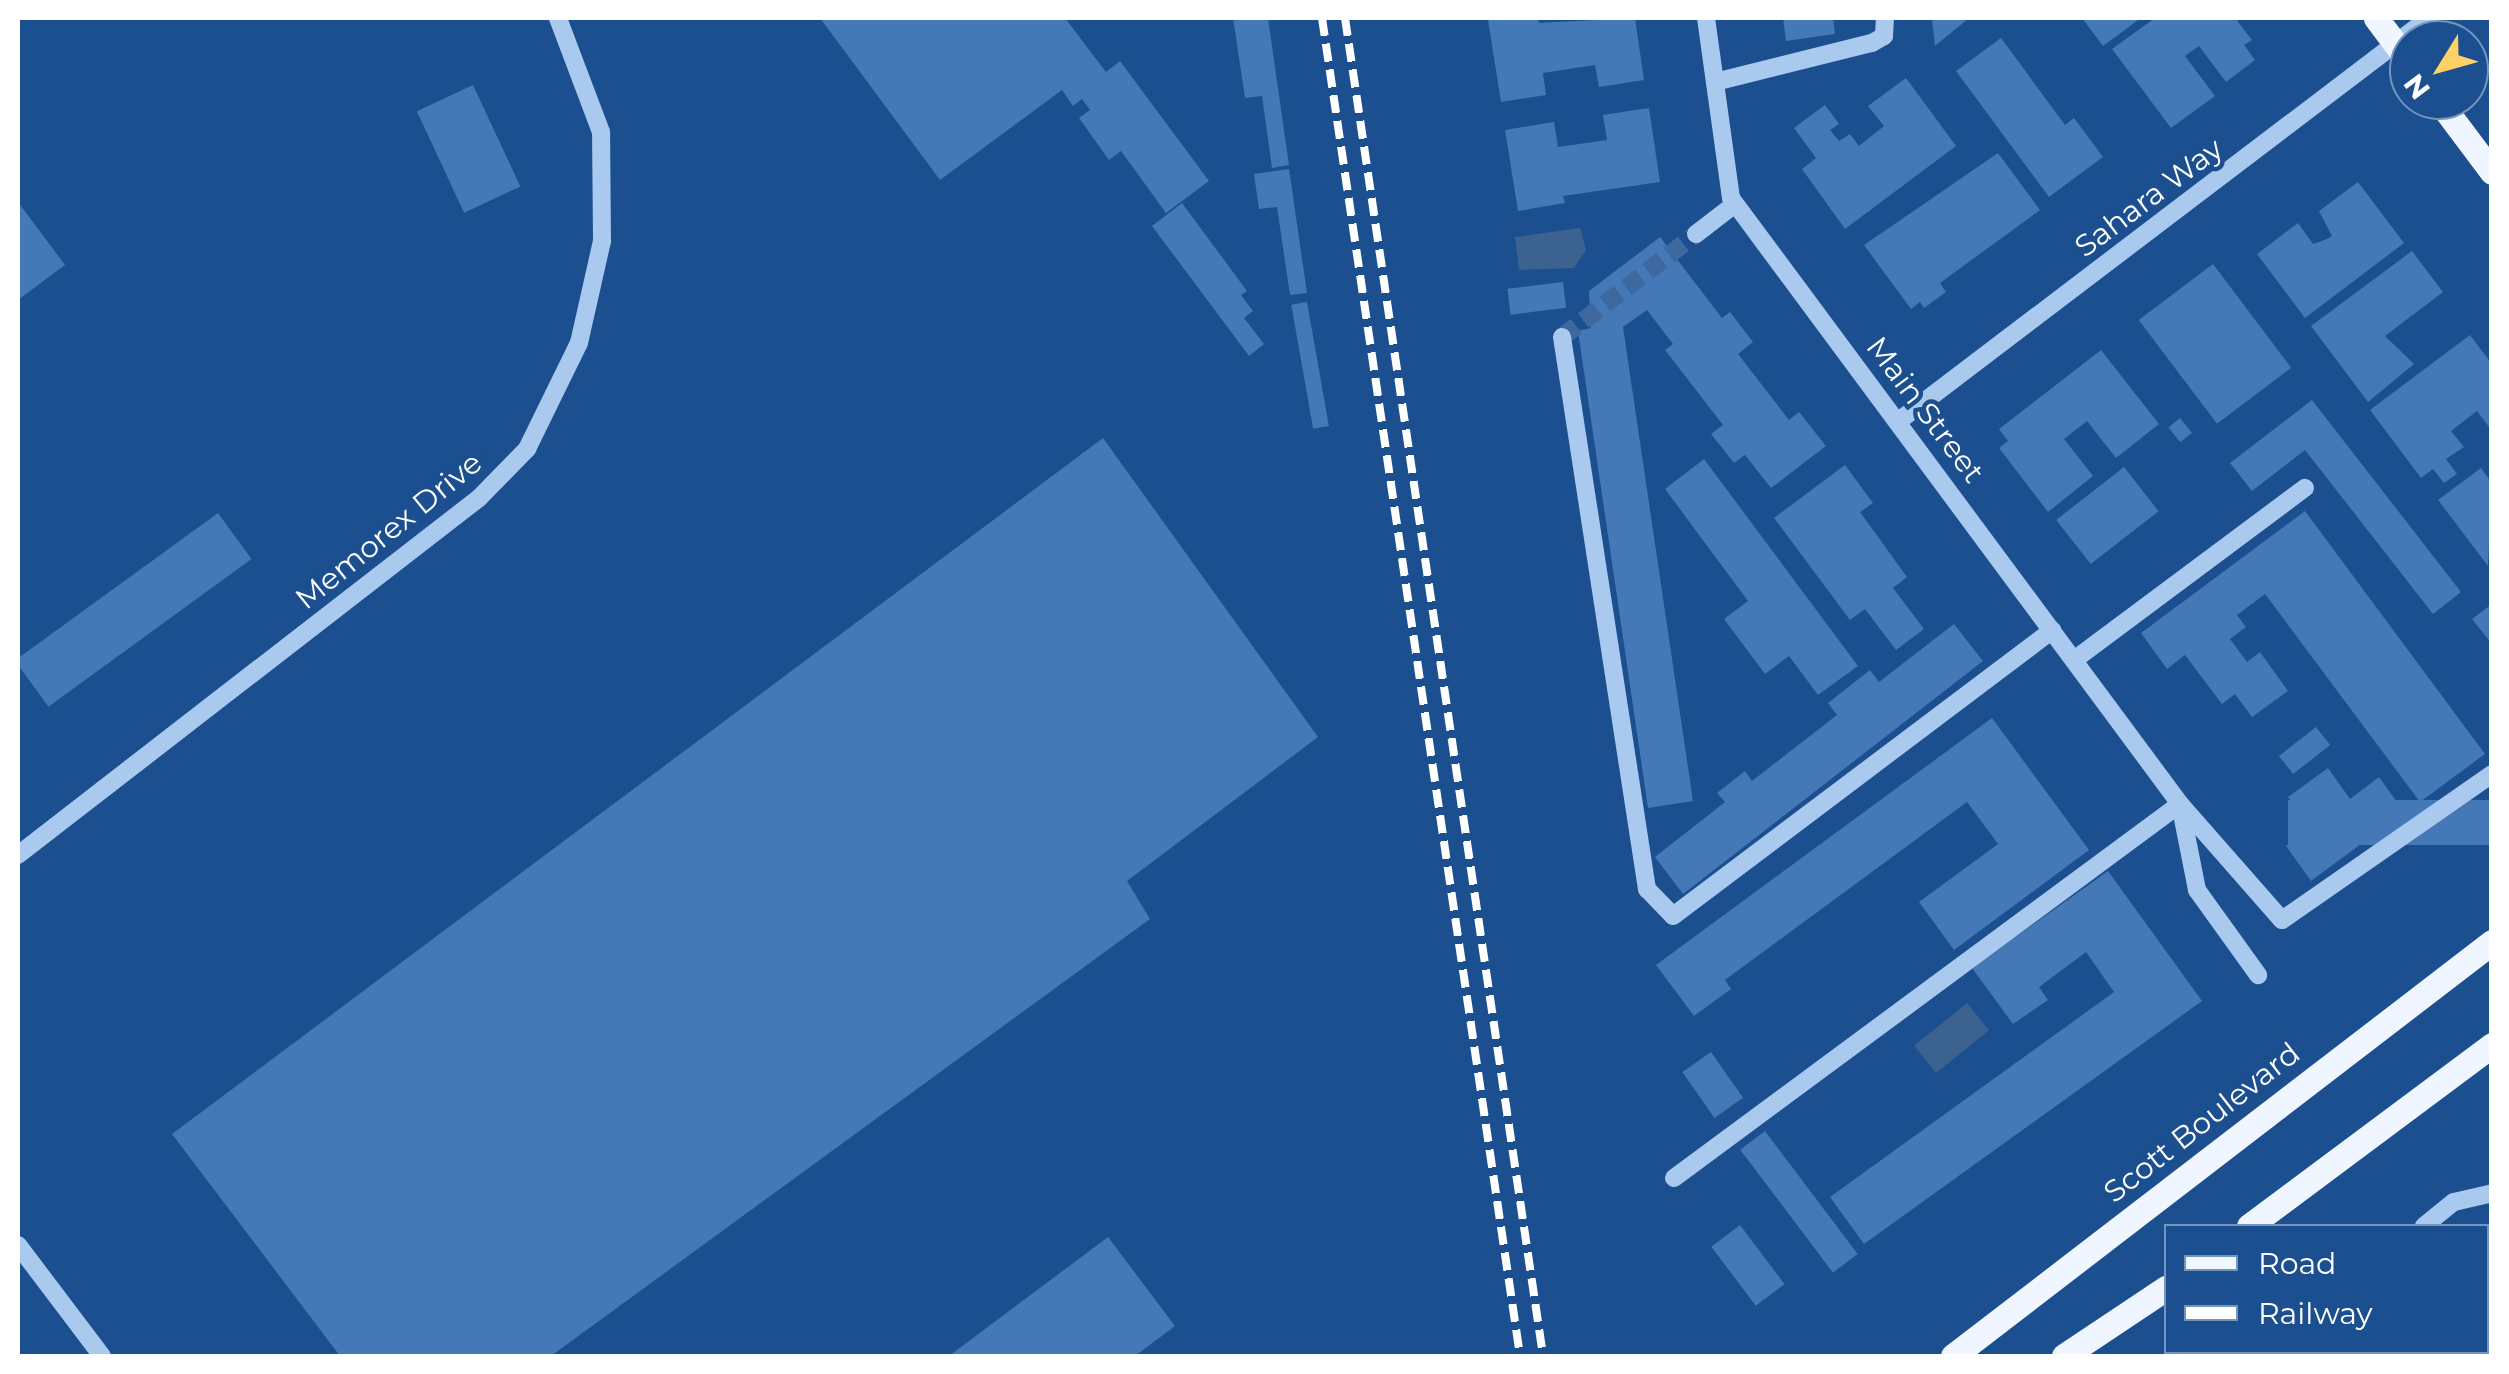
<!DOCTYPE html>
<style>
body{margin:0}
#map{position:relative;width:2509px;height:1374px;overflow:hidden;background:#1b4f8f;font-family:Montserrat,sans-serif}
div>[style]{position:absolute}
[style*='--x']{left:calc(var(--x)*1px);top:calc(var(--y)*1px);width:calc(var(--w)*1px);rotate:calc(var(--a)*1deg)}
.water>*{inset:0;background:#3c6290;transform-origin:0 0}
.building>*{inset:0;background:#4478b7;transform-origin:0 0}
.minor-tunnel>*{height:18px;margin-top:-9px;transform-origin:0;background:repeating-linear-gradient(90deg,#3d69a0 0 18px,transparent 0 27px)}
.minor>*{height:18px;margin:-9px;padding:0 9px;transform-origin:9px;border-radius:9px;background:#a9c9ee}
.major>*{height:25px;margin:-12.5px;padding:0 12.5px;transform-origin:12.5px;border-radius:12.5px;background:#f0f6ff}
.rail>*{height:8px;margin-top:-4px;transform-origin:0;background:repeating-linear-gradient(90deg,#fff 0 18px,transparent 0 26px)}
span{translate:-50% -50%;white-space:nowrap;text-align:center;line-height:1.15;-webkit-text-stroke:9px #1b4f8f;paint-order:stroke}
.street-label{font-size:30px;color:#fff}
.frame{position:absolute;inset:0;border:20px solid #fff;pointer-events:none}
.legend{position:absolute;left:2164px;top:1224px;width:325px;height:130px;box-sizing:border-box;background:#1b4f8f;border:2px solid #7695bc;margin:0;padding:12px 18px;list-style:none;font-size:30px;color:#fff}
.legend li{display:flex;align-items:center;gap:20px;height:50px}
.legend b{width:50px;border:2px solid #7695bc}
.north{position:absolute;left:2389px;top:20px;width:100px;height:100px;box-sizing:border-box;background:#1b4f8f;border:2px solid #7695bc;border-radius:50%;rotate:233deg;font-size:28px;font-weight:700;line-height:40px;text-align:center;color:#fff}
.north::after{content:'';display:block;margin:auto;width:35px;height:45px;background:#ffd166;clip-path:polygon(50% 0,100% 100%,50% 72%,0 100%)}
</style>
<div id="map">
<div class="water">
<i style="clip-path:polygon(1580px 228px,1586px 250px,1574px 268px,1519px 270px,1515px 237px)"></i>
<i style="left:1967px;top:1003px;width:35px;height:68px;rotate:51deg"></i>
</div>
<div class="building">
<i style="clip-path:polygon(820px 18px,1065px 18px,1106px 72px,1120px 61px,1209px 181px,1166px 213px,1121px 151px,1109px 160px,1079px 118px,1090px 110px,1082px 99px,1073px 106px,1062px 90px,940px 180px)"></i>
<i style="clip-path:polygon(1233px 18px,1268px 18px,1289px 165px,1272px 168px,1262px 96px,1245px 98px)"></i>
<i style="clip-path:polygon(1505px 18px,1538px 18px,1539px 23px,1635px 18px,1644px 80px,1599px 87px,1595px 65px,1543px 73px,1546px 95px,1501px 102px,1488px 20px)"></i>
<i style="clip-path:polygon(1783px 18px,1833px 18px,1835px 34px,1786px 41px)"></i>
<i style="clip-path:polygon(1932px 18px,1969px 18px,1935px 46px)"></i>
<i style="clip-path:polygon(2082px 18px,2141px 18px,2103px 46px)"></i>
<i style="clip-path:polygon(2155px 18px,2235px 18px,2252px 40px,2244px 45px,2255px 60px,2226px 82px,2199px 46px,2185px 56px,2215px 96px,2171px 128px,2112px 49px)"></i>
<i style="clip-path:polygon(2001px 38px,2065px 125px,2074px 118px,2103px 157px,2049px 197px,1956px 71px)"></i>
<i style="clip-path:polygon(1906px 78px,1956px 146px,1845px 229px,1802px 169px,1816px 158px,1794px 128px,1825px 105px,1839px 124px,1830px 130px,1839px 141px,1850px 134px,1859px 146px,1884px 126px,1868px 106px)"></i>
<i style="left:473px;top:85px;width:112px;height:62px;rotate:65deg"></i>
<i style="clip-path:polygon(1649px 108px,1660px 182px,1563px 196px,1565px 203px,1518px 211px,1505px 130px,1554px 122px,1558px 147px,1607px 140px,1603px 115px)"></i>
<i style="clip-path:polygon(1998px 153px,2040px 210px,1940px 283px,1946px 292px,1924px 308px,1920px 302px,1911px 309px,1864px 245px)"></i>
<i style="clip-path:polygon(1289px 169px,1307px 293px,1290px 295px,1277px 207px,1259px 209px,1254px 174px)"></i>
<i style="clip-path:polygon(2358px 182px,2404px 243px,2305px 318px,2257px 254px,2298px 223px,2313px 244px,2327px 239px,2332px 236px,2319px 211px)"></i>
<i style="clip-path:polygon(18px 202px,65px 265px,18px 300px)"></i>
<i style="clip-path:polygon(1182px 203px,1247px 291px,1241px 295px,1253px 311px,1244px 318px,1264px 344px,1249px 356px,1152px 226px)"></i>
<i style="clip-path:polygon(1660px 237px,1722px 318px,1730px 312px,1753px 342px,1738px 354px,1789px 420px,1799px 412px,1826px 446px,1771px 488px,1745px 455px,1734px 463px,1711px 434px,1723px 425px,1665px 350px,1673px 344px,1647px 310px,1623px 327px,1693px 801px,1648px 808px,1578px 331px,1591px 328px,1589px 291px)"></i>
<i style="clip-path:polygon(2412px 251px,2443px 292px,2385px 336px,2414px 364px,2368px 402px,2311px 326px)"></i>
<i style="left:2213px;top:264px;width:130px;height:93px;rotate:53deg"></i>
<i style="left:1563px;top:282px;width:26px;height:56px;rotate:83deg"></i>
<i style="left:1307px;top:302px;width:126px;height:16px;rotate:80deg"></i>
<i style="clip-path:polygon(2470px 335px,2492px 364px,2492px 431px,2477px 411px,2451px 431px,2464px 447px,2446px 459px,2457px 474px,2444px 483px,2433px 469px,2421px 478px,2370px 410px)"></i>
<i style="clip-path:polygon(2101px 350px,2159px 424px,2116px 458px,2087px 421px,2064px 439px,2093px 476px,2048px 512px,1999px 448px,2008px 441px,1999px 429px)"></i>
<i style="clip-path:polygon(2312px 400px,2461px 592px,2433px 614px,2305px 450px,2252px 491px,2230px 463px)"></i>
<i style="left:2180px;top:418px;width:19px;height:15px;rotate:51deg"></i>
<i style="clip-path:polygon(1103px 438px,1318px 737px,1127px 881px,1150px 919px,551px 1356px,340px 1356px,172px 1134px)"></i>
<i style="clip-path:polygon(1704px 459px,1858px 666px,1818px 695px,1789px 656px,1765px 674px,1724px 619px,1748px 601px,1665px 489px)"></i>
<i style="clip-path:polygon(1845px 465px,1873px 503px,1860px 512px,1907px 577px,1893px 588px,1924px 629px,1896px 650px,1865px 609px,1850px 620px,1774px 518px)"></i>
<i style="left:2124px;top:467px;width:56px;height:86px;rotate:52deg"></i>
<i style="clip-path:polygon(2481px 468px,2492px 483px,2488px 566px,2438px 500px)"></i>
<i style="clip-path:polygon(2305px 511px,2485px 754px,2420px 802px,2265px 594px,2237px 615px,2246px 627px,2230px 639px,2247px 662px,2260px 652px,2288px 691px,2252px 717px,2235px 694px,2222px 704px,2185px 655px,2167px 669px,2141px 633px)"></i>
<i style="left:218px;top:513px;width:57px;height:251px;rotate:54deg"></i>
<i style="clip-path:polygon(2492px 604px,2492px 644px,2472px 619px)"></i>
<i style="clip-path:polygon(1954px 624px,1983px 661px,1683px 894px,1655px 857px,1725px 802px,1717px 793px,1745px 771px,1752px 781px,1837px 715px,1828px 703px,1870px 670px,1879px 682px)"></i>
<i style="clip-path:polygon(1992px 718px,2089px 850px,1954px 950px,1919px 902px,1998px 844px,1967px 802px,1725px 980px,1731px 989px,1694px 1016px,1656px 965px)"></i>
<i style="left:2316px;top:727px;width:23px;height:47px;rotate:52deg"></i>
<i style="clip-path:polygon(2328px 768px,2350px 799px,2379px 777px,2404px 812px,2311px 881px,2286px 846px,2312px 827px,2288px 797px)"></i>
<i style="left:2492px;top:800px;width:45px;height:204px;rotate:90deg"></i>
<i style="clip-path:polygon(2108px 871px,2202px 1001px,1864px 1244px,1830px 1197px,2114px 992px,2086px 952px,2039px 987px,2048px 1000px,2013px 1024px,1972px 968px)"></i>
<i style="left:1711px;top:1052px;width:56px;height:35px;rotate:55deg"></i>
<i style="left:1765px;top:1131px;width:154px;height:31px;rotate:53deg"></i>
<i style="left:1740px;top:1225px;width:74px;height:36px;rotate:53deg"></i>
<i style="clip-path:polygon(1108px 1237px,1175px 1326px,1135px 1356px,949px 1356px)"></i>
<i style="left:2492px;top:1238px;width:80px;height:7px;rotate:90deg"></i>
<i style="clip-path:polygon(2346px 1352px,2381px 1352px,2385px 1356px,2340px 1356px)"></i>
<i style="clip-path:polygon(2389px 1352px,2470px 1352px,2464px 1356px)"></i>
</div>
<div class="minor-tunnel">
<i style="--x:1562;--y:337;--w:169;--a:-37.5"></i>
</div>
<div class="minor">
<i style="--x:1706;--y:18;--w:182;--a:82.1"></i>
<i style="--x:1731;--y:198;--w:754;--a:53.46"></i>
<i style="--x:2180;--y:804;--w:154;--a:48.7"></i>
<i style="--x:2282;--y:920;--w:256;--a:-34.8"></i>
<i style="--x:1715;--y:82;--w:162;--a:-14"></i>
<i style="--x:1872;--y:43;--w:14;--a:-30"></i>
<i style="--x:1884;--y:36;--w:18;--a:-87"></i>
<i style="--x:1696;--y:234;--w:49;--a:-37.6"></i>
<i style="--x:1562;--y:337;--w:559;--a:81.25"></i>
<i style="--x:1647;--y:889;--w:37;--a:46"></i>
<i style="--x:1673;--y:916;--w:475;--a:-37"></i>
<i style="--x:1900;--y:420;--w:664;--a:-37.23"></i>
<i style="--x:2074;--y:660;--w:288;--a:-36.7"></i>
<i style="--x:2180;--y:804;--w:88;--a:78.8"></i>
<i style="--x:2197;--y:890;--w:105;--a:54.3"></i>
<i style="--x:18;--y:855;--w:583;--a:-37.75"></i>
<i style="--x:479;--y:498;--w:69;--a:-45.6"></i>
<i style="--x:527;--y:449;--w:118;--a:-63.9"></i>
<i style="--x:579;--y:343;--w:105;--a:-77.3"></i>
<i style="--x:602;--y:241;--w:109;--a:-90.5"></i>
<i style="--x:601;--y:132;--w:122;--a:-110.7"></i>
<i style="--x:1674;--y:1178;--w:629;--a:-36.47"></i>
<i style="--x:2424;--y:1226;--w:38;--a:-39"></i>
<i style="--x:2454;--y:1202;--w:39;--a:-13"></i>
<i style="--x:18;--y:1245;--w:139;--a:52.9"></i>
<i style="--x:2261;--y:1356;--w:7;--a:-34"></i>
</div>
<div class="major">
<i style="--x:2376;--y:18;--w:55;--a:53.1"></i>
<i style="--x:2438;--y:100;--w:90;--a:53.1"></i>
<i style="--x:2249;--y:1226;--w:303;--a:-36.7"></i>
<i style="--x:1953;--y:1356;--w:680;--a:-37.53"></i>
<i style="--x:2064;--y:1356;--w:123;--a:-33.7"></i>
</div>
<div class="rail">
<i style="--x:1322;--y:18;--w:1353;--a:81.58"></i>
<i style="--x:1345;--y:18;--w:1353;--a:81.58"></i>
</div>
<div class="street-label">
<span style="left:2149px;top:198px;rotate:-37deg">Sahara Way</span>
<span style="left:1925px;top:410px;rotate:53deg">Main Street</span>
<span style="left:389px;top:531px;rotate:-39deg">Memorex Drive</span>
<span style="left:2202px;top:1123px;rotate:-38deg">Scott Boulevard</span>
</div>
<div class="frame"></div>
<ul class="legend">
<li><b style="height:12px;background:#f0f6ff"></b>Road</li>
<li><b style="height:12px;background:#fff"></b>Railway</li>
</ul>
<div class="north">N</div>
</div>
